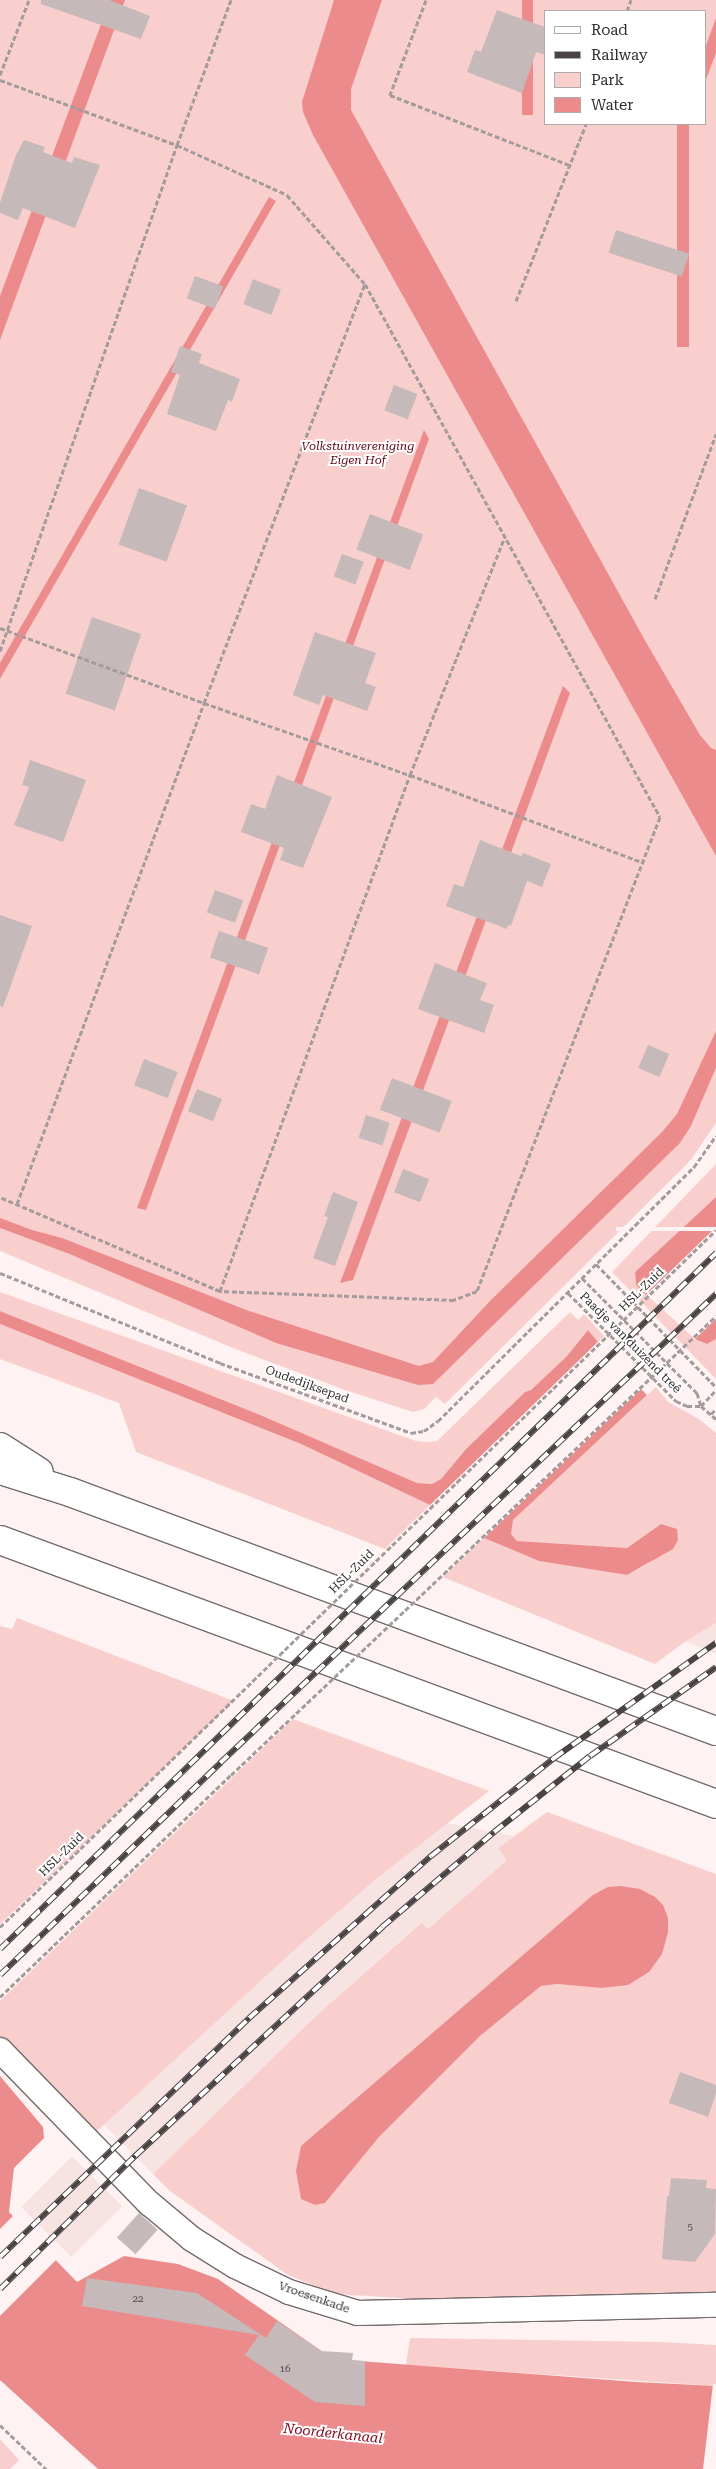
<!DOCTYPE html>
<meta charset="utf-8">
<style>
body{margin:0}
#map{position:relative;width:716px;height:2469px;overflow:hidden;background:#fff2f2;font-family:"Roboto Serif",serif}
div>[style]{position:absolute}
[style*='--x']{left:calc(var(--x)*1px);top:calc(var(--y)*1px);width:calc(var(--w)*1px);rotate:calc(var(--a)*1deg)}
.built>*{inset:0;background:#f8e3e3;transform-origin:0 0}
.green>*{inset:0;background:#f9cfce}
.water>*{inset:0;background:#ec8b8b;transform-origin:0 0}
.pier>*{inset:0;background:#fff2f2;transform-origin:0 0}
.building>*{inset:0;background:#c5b9b9;transform-origin:0 0}
.path>*{height:3px;margin-top:-1.5px;transform-origin:0;background:repeating-linear-gradient(90deg,#a49b9b 0 5px,transparent 0 7.5px)}
.roads{filter:drop-shadow(1px 0 #756b6b) drop-shadow(-1px 0 #756b6b) drop-shadow(0 1px #756b6b) drop-shadow(0 -1px #756b6b)}
.minor>*{height:24px;margin:-12px;padding:0 12px;transform-origin:12px;border-radius:12px;background:#fff}
.motorway>*{height:28px;margin:-14px;padding:0 14px;transform-origin:14px;border-radius:14px;background:#fff}
.rail>*{height:5.5px;margin-top:-2.75px;transform-origin:0;background:repeating-linear-gradient(90deg,#fff 0 11px,#494343 0 22px);box-sizing:border-box;border-block:1px solid #494343}
.path-bridge>*{height:3px;margin-top:-1.5px;transform-origin:0;background:repeating-linear-gradient(90deg,#a49b9b 0 5px,transparent 0 7.5px)}
span{translate:-50% -50%;white-space:nowrap;text-align:center;line-height:1.15;-webkit-text-stroke:4px #fff;paint-order:stroke}
.number-label{font-size:10px;color:#575050}
.number-label span{-webkit-text-stroke-width:0}
.park-label{font-size:12px;color:#600716;font-style:italic}
.street-label{font-size:12px;color:#322d2d}
.water-label{font-size:14px;color:#820b21;font-style:italic}
.legend{position:absolute;left:544px;top:10px;width:162px;height:115px;box-sizing:border-box;background:#fff;border:1px solid #adabab;margin:0;padding:6px 9px;list-style:none;font-size:15px;color:#322d2d}
.legend li{display:flex;align-items:center;gap:10px;height:25px}
.legend b{width:25px;border:1px solid #adabab}
</style>
<div id="map">
<div class="built">
<i style="clip-path:polygon(716px 1623px,716px 1654px,686px 1641px)"></i>
<i style="clip-path:polygon(446px 1823px,514px 1836px,498px 1848px,508px 1859px,428px 1929px,420px 1923px,317px 2015px,153px 2174px,103px 2124px,290px 1954px,376px 1879px)"></i>
<i style="left:72px;top:2156px;width:71px;height:72px;rotate:45deg"></i>
</div>
<div class="green">
<i style="clip-path:polygon(evenodd,0 0,716px 0,716px 1052px,682px 1123px,431px 1372px,402px 1373px,0 1224px,0 0,545px 11px,705px 11px,705px 124px,545px 124px,545px 11px)"></i>
<i style="clip-path:polygon(716px 1068px,716px 1123px,690px 1161px,445px 1404px,436px 1397px,424px 1409px,413px 1412px,345px 1390px,233px 1348px,0 1251px,0 1228px,418px 1385px,680px 1143px,691px 1126px)"></i>
<i style="clip-path:polygon(716px 1164px,716px 1197px,635px 1272px,636px 1285px,695px 1339px,707px 1344px,716px 1339px,716px 1379px,612px 1272px)"></i>
<i style="clip-path:polygon(0 1292px,416px 1441px,428px 1442px,437px 1441px,570px 1312px,578px 1320px,584px 1314px,604px 1336px,598px 1342px,588px 1330px,567px 1356px,531px 1390px,525px 1392px,466px 1449px,441px 1479px,432px 1484px,417px 1483px,258px 1414px,0 1311px)"></i>
<i style="clip-path:polygon(0 1324px,301px 1444px,430px 1505px,385px 1549px,136px 1452px,119px 1403px,0 1359px)"></i>
<i style="clip-path:polygon(656px 1387px,668px 1402px,699px 1419px,716px 1433px,716px 1623px,686px 1641px,655px 1664px,443px 1577px,484px 1538px,539px 1561px,627px 1575px,650px 1563px,661px 1524px,627px 1548px,517px 1541px,511px 1534px,511px 1525px,513px 1520px)"></i>
<i style="clip-path:polygon(17px 1618px,234px 1701px,0 1924px,0 1626px,12px 1629px)"></i>
<i style="clip-path:polygon(293px 1719px,489px 1791px,376px 1879px,290px 1954px,95px 2133px,0 2036px,0 2001px)"></i>
<i style="clip-path:polygon(evenodd,547px 1812px,716px 1874px,716px 2300px,416px 2299px,335px 2294px,288px 2275px,170px 2191px,153px 2174px,317px 2015px,421px 1923px,428px 1929px,507px 1860px,498px 1848px,547px 1812px,640px 1889px,601px 1988px,557px 1984px,541px 1986px,480px 2036px,379px 2137px,325px 2203px,301px 2199px,300px 2189px,640px 1889px)"></i>
<i style="clip-path:polygon(410px 2338px,661px 2342px,716px 2345px,716px 2386px,406px 2365px)"></i>
<i style="clip-path:polygon(0 2439px,19px 2460px,10px 2469px,0 2469px)"></i>
</div>
<div class="water">
<i style="clip-path:polygon(110px 0,125px 0,0 340px,0 296px)"></i>
<i style="clip-path:polygon(334px 0,382px 0,351px 89px,351px 110px,647px 644px,700px 735px,711px 748px,716px 750px,716px 856px,313px 135px,303px 112px,302px 102px)"></i>
<i style="left:522px;top:0;width:11px;height:115px"></i>
<i style="clip-path:polygon(716px 18px,716px 53px,705px 82px,705px 48px)"></i>
<i style="left:677px;top:124px;width:12px;height:223px"></i>
<i style="left:269px;top:197px;width:8px;height:784px;rotate:30deg"></i>
<i style="clip-path:polygon(424px 430px,429px 439px,146px 1210px,137px 1208px)"></i>
<i style="clip-path:polygon(563px 686px,570px 693px,353px 1280px,340px 1283px)"></i>
<i style="clip-path:polygon(716px 1031px,716px 1068px,691px 1126px,680px 1143px,433px 1384px,418px 1385px,276px 1343px,72px 1255px,0 1228px,0 1218px,32px 1230px,62px 1238px,249px 1311px,419px 1366px,433px 1362px,491px 1300px,662px 1132px,677px 1114px)"></i>
<i style="clip-path:polygon(716px 1197px,716px 1227px,646px 1295px,636px 1285px,635px 1272px)"></i>
<i style="clip-path:polygon(0 1311px,258px 1414px,417px 1483px,432px 1484px,441px 1479px,466px 1449px,525px 1392px,531px 1390px,567px 1356px,588px 1330px,598px 1342px,430px 1505px,301px 1444px,0 1324px)"></i>
<i style="clip-path:polygon(716px 1319px,716px 1339px,707px 1344px,695px 1339px)"></i>
<i style="clip-path:polygon(641px 1389px,647px 1395px,513px 1520px,511px 1534px,517px 1541px,627px 1548px,661px 1524px,677px 1529px,678px 1540px,673px 1549px,627px 1575px,539px 1561px,484px 1538px)"></i>
<i style="clip-path:polygon(620px 1886px,640px 1889px,655px 1897px,663px 1905px,668px 1918px,668px 1932px,662px 1954px,649px 1972px,628px 1985px,601px 1988px,557px 1984px,541px 1986px,480px 2036px,379px 2137px,325px 2203px,315px 2205px,301px 2199px,296px 2171px,301px 2146px,593px 1895px,608px 1887px)"></i>
<i style="clip-path:polygon(0 2076px,43px 2127px,44px 2138px,14px 2168px,9px 2212px,77px 2282px,124px 2256px,178px 2264px,218px 2279px,333px 2359px,636px 2382px,716px 2386px,716px 2469px,98px 2469px,0 2380px)"></i>
</div>
<div class="pier">
<i style="left:716px;top:1227px;width:4px;height:100px;rotate:90deg"></i>
<i style="clip-path:polygon(600px 1340px,600px 1343px,432px 1506px,429px 1507px)"></i>
<i style="clip-path:polygon(640px 1387px,643px 1387px,482px 1540px,482px 1536px)"></i>
<i style="clip-path:polygon(15px 2214px,58px 2258px,0 2316px,0 2229px)"></i>
<i style="clip-path:polygon(713px 2384px,716px 2384px,716px 2469px,703px 2469px)"></i>
</div>
<div class="building">
<i style="clip-path:polygon(41px 0,109px 0,150px 16px,141px 39px,41px 4px)"></i>
<i style="clip-path:polygon(497px 10px,545px 27px,545px 55px,536px 52px,522px 93px,467px 72px,475px 50px,481px 52px)"></i>
<i style="clip-path:polygon(24px 140px,45px 147px,43px 152px,72px 163px,74px 157px,100px 165px,75px 228px,23px 208px,18px 220px,0 213px,0 203px,16px 155px)"></i>
<i style="left:616px;top:230px;width:77px;height:24px;rotate:18deg"></i>
<i style="left:195px;top:276px;width:30px;height:24px;rotate:20deg"></i>
<i style="left:253px;top:279px;width:30px;height:27px;rotate:21deg"></i>
<i style="clip-path:polygon(180px 346px,202px 354px,199px 363px,240px 379px,232px 402px,228px 400px,216px 431px,167px 414px,180px 375px,171px 372px)"></i>
<i style="left:394px;top:385px;width:25px;height:27px;rotate:21deg"></i>
<i style="left:139px;top:488px;width:51px;height:60px;rotate:20deg"></i>
<i style="left:370px;top:514px;width:57px;height:38px;rotate:21deg"></i>
<i style="left:342px;top:554px;width:23px;height:24px;rotate:20deg"></i>
<i style="left:92px;top:617px;width:52px;height:81px;rotate:19deg"></i>
<i style="clip-path:polygon(315px 632px,376px 653px,365px 683px,376px 687px,367px 711px,323px 695px,319px 705px,293px 695px)"></i>
<i style="clip-path:polygon(30px 760px,86px 780px,63px 842px,14px 825px,29px 787px,22px 785px)"></i>
<i style="clip-path:polygon(277px 775px,332px 797px,303px 868px,280px 860px,284px 848px,241px 832px,251px 804px,265px 809px)"></i>
<i style="clip-path:polygon(480px 840px,521px 856px,523px 853px,551px 864px,542px 887px,527px 881px,511px 926px,508px 925px,507px 929px,446px 906px,454px 884px,463px 887px)"></i>
<i style="left:215px;top:890px;width:30px;height:24px;rotate:20deg"></i>
<i style="clip-path:polygon(0 915px,32px 926px,3px 1007px,0 1006px)"></i>
<i style="left:219px;top:931px;width:52px;height:28px;rotate:19deg"></i>
<i style="clip-path:polygon(435px 963px,487px 983px,480px 1000px,494px 1005px,484px 1033px,418px 1009px)"></i>
<i style="left:648px;top:1045px;width:23px;height:25px;rotate:23deg"></i>
<i style="left:144px;top:1059px;width:36px;height:28px;rotate:21deg"></i>
<i style="left:392px;top:1078px;width:64px;height:34px;rotate:21deg"></i>
<i style="left:197px;top:1089px;width:27px;height:24px;rotate:22deg"></i>
<i style="left:366px;top:1115px;width:25px;height:24px;rotate:18deg"></i>
<i style="left:403px;top:1169px;width:28px;height:25px;rotate:21deg"></i>
<i style="clip-path:polygon(333px 1192px,358px 1202px,335px 1266px,313px 1258px,328px 1217px,324px 1216px)"></i>
<i style="clip-path:polygon(680px 2072px,716px 2085px,716px 2093px,708px 2117px,669px 2103px)"></i>
<i style="clip-path:polygon(671px 2178px,707px 2180px,706px 2188px,716px 2189px,715px 2234px,695px 2262px,662px 2259px,667px 2196px,669px 2196px)"></i>
<i style="left:139px;top:2213px;width:25px;height:33px;rotate:42deg"></i>
<i style="clip-path:polygon(87px 2278px,197px 2293px,266px 2338px,277px 2321px,321px 2351px,353px 2353px,352px 2360px,365px 2361px,365px 2406px,315px 2402px,245px 2355px,259px 2335px,82px 2306px)"></i>
</div>
<div class="path">
<i style="--x:426;--y:0;--w:102;--a:110.8"></i>
<i style="--x:390;--y:95;--w:193;--a:21.3"></i>
<i style="--x:627;--y:11;--w:12;--a:-70"></i>
<i style="--x:0;--y:75;--w:80;--a:-68.9"></i>
<i style="--x:0;--y:80;--w:189;--a:20.2"></i>
<i style="--x:177;--y:145;--w:121;--a:24.4"></i>
<i style="--x:287;--y:195;--w:118;--a:48.8"></i>
<i style="--x:365;--y:284;--w:609;--a:61.04"></i>
<i style="--x:660;--y:817;--w:508;--a:111.11"></i>
<i style="--x:477;--y:1291;--w:25;--a:159"></i>
<i style="--x:454;--y:1300;--w:234;--a:-177.8"></i>
<i style="--x:220;--y:1291;--w:239;--a:-156.9"></i>
<i style="--x:516;--y:301;--w:190;--a:-68.4"></i>
<i style="--x:655;--y:599;--w:176;--a:-69.7"></i>
<i style="--x:0;--y:628;--w:217;--a:20.2"></i>
<i style="--x:204;--y:703;--w:218;--a:19.3"></i>
<i style="--x:410;--y:775;--w:250;--a:20.6"></i>
<i style="--x:0;--y:651;--w:536;--a:-70.72"></i>
<i style="--x:177;--y:145;--w:155;--a:-69.6"></i>
<i style="--x:17;--y:1204;--w:535;--a:-69.53"></i>
<i style="--x:204;--y:703;--w:449;--a:-69"></i>
<i style="--x:596;--y:1264;--w:172;--a:45.7"></i>
<i style="--x:0;--y:1273;--w:238;--a:22.2"></i>
<i style="--x:220;--y:1363;--w:203;--a:20.1"></i>
<i style="--x:411;--y:1433;--w:13;--a:-9"></i>
<i style="--x:424;--y:1431;--w:17;--a:-36"></i>
<i style="--x:438;--y:1421;--w:361;--a:-44.8"></i>
<i style="--x:694;--y:1167;--w:38;--a:-55"></i>
<i style="--x:582;--y:1278;--w:163;--a:45"></i>
<i style="--x:697;--y:1393;--w:14;--a:73"></i>
<i style="--x:701;--y:1406;--w:20;--a:41"></i>
<i style="--x:220;--y:1291;--w:550;--a:-69.79"></i>
<i style="--x:410;--y:775;--w:257;--a:-68.3"></i>
<i style="--x:568;--y:1293;--w:153;--a:45"></i>
<i style="--x:676;--y:1401;--w:12;--a:24"></i>
<i style="--x:687;--y:1406;--w:14;--a:0"></i>
<i style="--x:701;--y:1406;--w:22;--a:-47"></i>
<i style="--x:711;--y:1414;--w:7;--a:-45"></i>
<i style="--x:0;--y:2425;--w:64;--a:43.7"></i>
</div>
<div class="roads">
<div class="minor">
<i style="--x:0;--y:2050;--w:214;--a:45.8"></i>
<i style="--x:149;--y:2203;--w:56;--a:39.9"></i>
<i style="--x:192;--y:2239;--w:51;--a:32.1"></i>
<i style="--x:235;--y:2266;--w:60;--a:25.7"></i>
<i style="--x:289;--y:2292;--w:72;--a:16.9"></i>
<i style="--x:358;--y:2313;--w:358;--a:-1.3"></i>
</div>
<div class="motorway">
<i style="--x:0;--y:1447;--w:46;--a:32.7"></i>
<i style="--x:0;--y:1470;--w:73;--a:17.4"></i>
<i style="--x:70;--y:1492;--w:689;--a:20.3"></i>
<i style="--x:0;--y:1540;--w:763;--a:20.24"></i>
</div>
</div>
<div class="rail">
<i style="--x:0;--y:1949;--w:999;--a:-44.19"></i>
<i style="--x:0;--y:1975;--w:306;--a:-43.9"></i>
<i style="--x:220;--y:1763;--w:683;--a:-43.4"></i>
<i style="--x:0;--y:2257;--w:345;--a:-43.8"></i>
<i style="--x:249;--y:2018;--w:244;--a:-41.7"></i>
<i style="--x:431;--y:1856;--w:157;--a:-38.5"></i>
<i style="--x:554;--y:1758;--w:199;--a:-35.4"></i>
<i style="--x:0;--y:2289;--w:190;--a:-44.6"></i>
<i style="--x:135;--y:2156;--w:337;--a:-42.8"></i>
<i style="--x:382;--y:1927;--w:147;--a:-40.3"></i>
<i style="--x:494;--y:1832;--w:122;--a:-38.4"></i>
<i style="--x:590;--y:1756;--w:154;--a:-35.2"></i>
</div>
<div class="path-bridge">
<i style="--x:0;--y:1927;--w:999;--a:-44.23"></i>
<i style="--x:0;--y:1997;--w:320;--a:-43.9"></i>
<i style="--x:231;--y:1775;--w:668;--a:-43.42"></i>
</div>
<div class="number-label">
<span style="left:690px;top:2227px">5</span>
<span style="left:138px;top:2299px">22</span>
<span style="left:285px;top:2369px">16</span>
</div>
<div class="park-label">
<span style="left:358px;top:454px">Volkstuinvereniging<br>Eigen Hof</span>
</div>
<div class="street-label">
<span style="left:642px;top:1290px;rotate:-44deg">HSL-Zuid</span>
<span style="left:630px;top:1343px;rotate:45deg">Paadje van duizend treê</span>
<span style="left:307px;top:1385px;rotate:20deg">Oudedijksepad</span>
<span style="left:352px;top:1572px;rotate:-44deg">HSL-Zuid</span>
<span style="left:62px;top:1855px;rotate:-44deg">HSL-Zuid</span>
<span style="left:314px;top:2298px;rotate:19deg">Vroesenkade</span>
</div>
<div class="water-label">
<span style="left:333px;top:2433px;rotate:6deg">Noorderkanaal</span>
</div>
<ul class="legend">
<li><b style="height:6px;background:#fff"></b>Road</li>
<li><b style="height:6px;background:#494343"></b>Railway</li>
<li><b style="height:14px;background:#f9cfce"></b>Park</li>
<li><b style="height:14px;background:#ec8b8b"></b>Water</li>
</ul>
</div>
